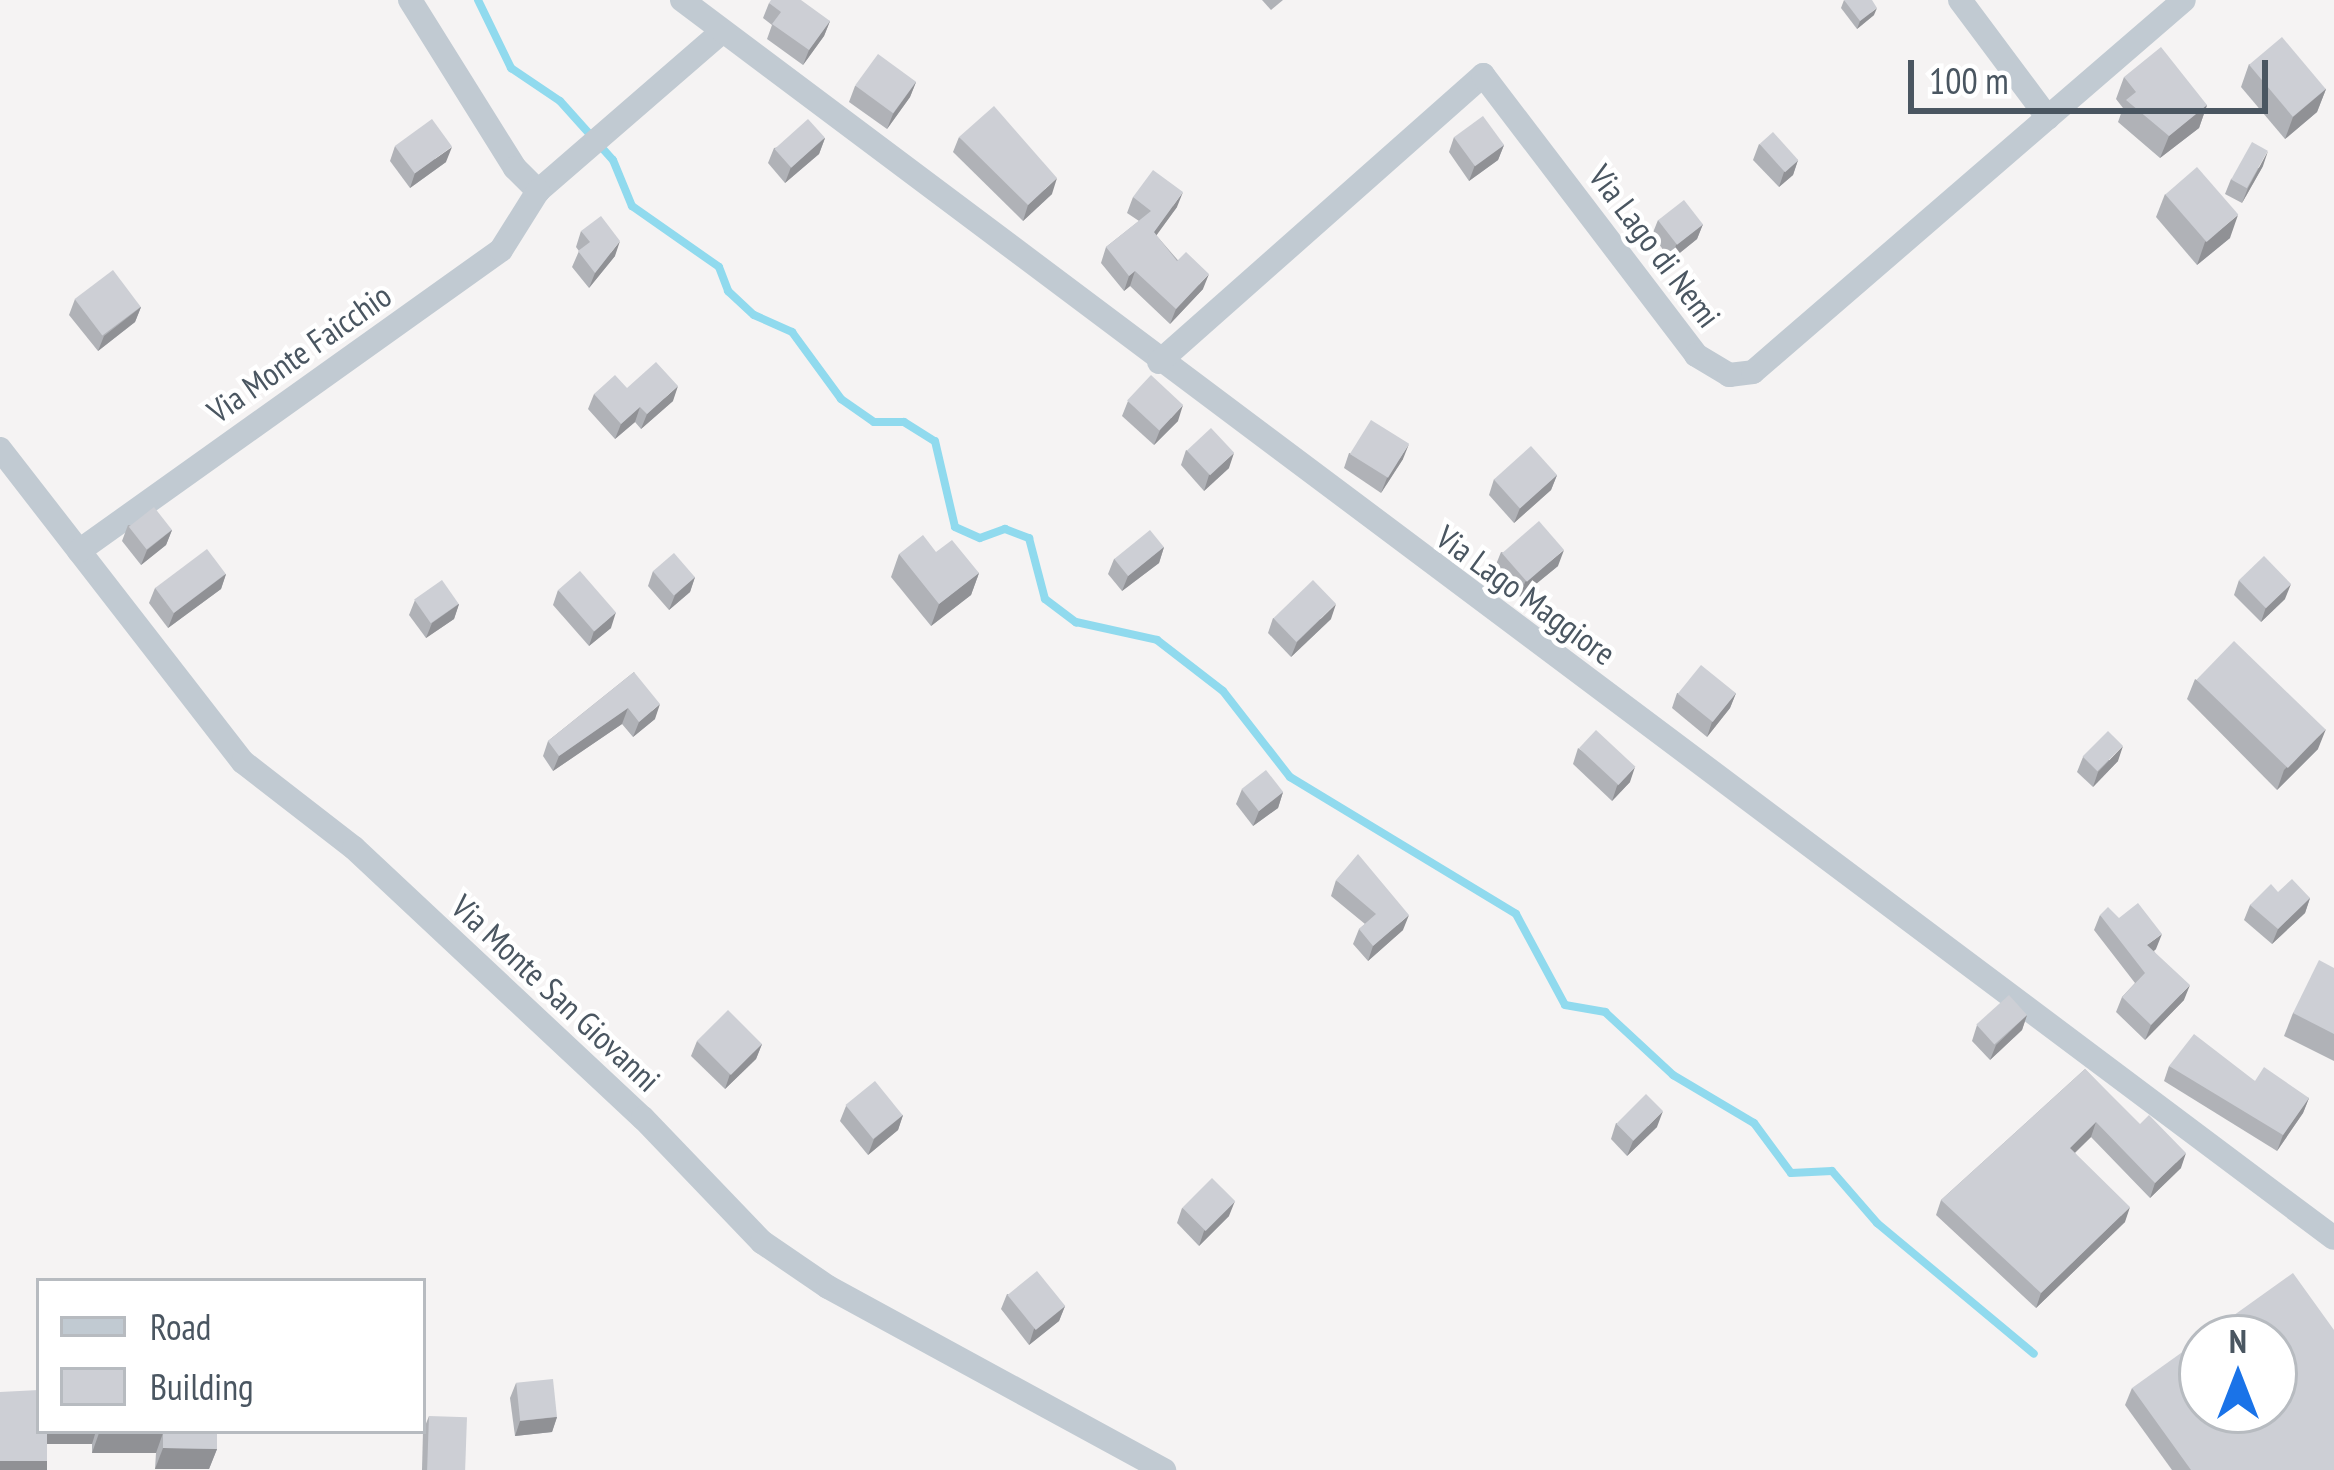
<!DOCTYPE html>
<style>
body{margin:0}
#map{position:relative;width:2334px;height:1470px;overflow:hidden;background:#f5f3f3;font-family:"PT Sans Narrow",sans-serif}
div>[style]{position:absolute}
[style*='--x']{left:calc(var(--x)*1px);top:calc(var(--y)*1px);width:calc(var(--w)*1px);rotate:calc(var(--a)*1deg)}
.stream>*{height:8px;margin:-4px;padding:0 4px;transform-origin:4px;border-radius:4px;background:#90daee}
.minor>*{height:24px;margin:-12px;padding:0 12px;transform-origin:12px;border-radius:12px;background:#c1cad2}
.wall>*{inset:0;background:#b0b2b7}
.shaded-wall>*{inset:0;background:#909195;transform-origin:0 0}
.building>*{inset:0;background:#cdcfd5;transform-origin:0 0}
span{translate:-50% -50%;white-space:nowrap;text-align:center;line-height:1.15;-webkit-text-stroke:9px #fff;paint-order:stroke}
.street-label{font-size:33px;color:#4a5661}
.legend{position:absolute;left:36px;top:1278px;width:390px;height:156px;box-sizing:border-box;background:#fff;border:3px solid #b7bbc0;margin:0;padding:15px 21px;list-style:none;font-size:36px;color:#4a5661}
.legend li{display:flex;align-items:center;gap:24px;height:60px}
.legend b{width:60px;border:3px solid #b7bbc0}
.north{position:absolute;left:2178px;top:1314px;width:120px;height:120px;box-sizing:border-box;background:#fff;border:3px solid #b7bbc0;border-radius:50%;rotate:0deg;font-size:33px;font-weight:700;line-height:48px;text-align:center;color:#4a5661}
.north::after{content:'';display:block;margin:auto;width:42px;height:54px;background:#1a73e8;clip-path:polygon(50% 0,100% 100%,50% 72%,0 100%)}
.scale{position:absolute;left:1908px;top:60px;width:360px;height:54px;box-sizing:border-box;border:6px solid #4a5661;border-top:0;padding-left:15px;font-size:36px;line-height:42px;white-space:nowrap;color:#4a5661;-webkit-text-stroke:9px #fff;paint-order:stroke}
</style>
<div id="map">
<div class="stream">
<i style="--x:478;--y:0;--w:76;--a:64.1"></i>
<i style="--x:511;--y:68;--w:59;--a:34"></i>
<i style="--x:560;--y:101;--w:79;--a:48.1"></i>
<i style="--x:613;--y:160;--w:50;--a:67.6"></i>
<i style="--x:632;--y:206;--w:106;--a:35"></i>
<i style="--x:719;--y:267;--w:26;--a:69"></i>
<i style="--x:728;--y:291;--w:35;--a:43"></i>
<i style="--x:754;--y:315;--w:42;--a:24.1"></i>
<i style="--x:792;--y:332;--w:83;--a:53.8"></i>
<i style="--x:841;--y:399;--w:40;--a:34.9"></i>
<i style="--x:874;--y:422;--w:30;--a:0"></i>
<i style="--x:904;--y:422;--w:36;--a:32"></i>
<i style="--x:935;--y:441;--w:88;--a:76.9"></i>
<i style="--x:955;--y:527;--w:27;--a:24"></i>
<i style="--x:980;--y:538;--w:27;--a:-20"></i>
<i style="--x:1005;--y:529;--w:26;--a:21"></i>
<i style="--x:1029;--y:538;--w:63;--a:75.3"></i>
<i style="--x:1045;--y:599;--w:39;--a:37"></i>
<i style="--x:1076;--y:622;--w:83;--a:12.5"></i>
<i style="--x:1157;--y:640;--w:83;--a:37.7"></i>
<i style="--x:1223;--y:691;--w:109;--a:52.1"></i>
<i style="--x:1290;--y:777;--w:264;--a:31.2"></i>
<i style="--x:1516;--y:914;--w:103;--a:61.7"></i>
<i style="--x:1565;--y:1005;--w:41;--a:9.9"></i>
<i style="--x:1605;--y:1012;--w:93;--a:42.8"></i>
<i style="--x:1673;--y:1075;--w:94;--a:30.7"></i>
<i style="--x:1754;--y:1123;--w:62;--a:53.5"></i>
<i style="--x:1791;--y:1173;--w:41;--a:-2.8"></i>
<i style="--x:1832;--y:1171;--w:69;--a:49.1"></i>
<i style="--x:1877;--y:1223;--w:204;--a:39.8"></i>
</div>
<div class="minor">
<i style="--x:410;--y:0;--w:198;--a:58"></i>
<i style="--x:515;--y:168;--w:33;--a:45"></i>
<i style="--x:538;--y:191;--w:240;--a:-40.9"></i>
<i style="--x:682;--y:0;--w:2064;--a:36.85"></i>
<i style="--x:1960;--y:0;--w:147;--a:53.3"></i>
<i style="--x:1159;--y:362;--w:433;--a:-41.5"></i>
<i style="--x:1483;--y:75;--w:352;--a:52.7"></i>
<i style="--x:1696;--y:355;--w:39;--a:31"></i>
<i style="--x:1729;--y:375;--w:24;--a:-7"></i>
<i style="--x:1753;--y:372;--w:569;--a:-40.8"></i>
<i style="--x:0;--y:449;--w:396;--a:52.2"></i>
<i style="--x:243;--y:762;--w:140;--a:37.8"></i>
<i style="--x:354;--y:848;--w:396;--a:43.1"></i>
<i style="--x:643;--y:1118;--w:172;--a:46.2"></i>
<i style="--x:762;--y:1242;--w:80;--a:34.3"></i>
<i style="--x:828;--y:1287;--w:383;--a:28.6"></i>
<i style="--x:79;--y:551;--w:518;--a:-35.5"></i>
<i style="--x:501;--y:250;--w:70;--a:-57.9"></i>
</div>
<div class="wall">
<i style="clip-path:polygon(1262px 0,1283px 0,1271px 10px)"></i>
<i style="clip-path:polygon(1844px 0,1874px 15px,1857px 29px,1841px 8px)"></i>
<i style="clip-path:polygon(769px 3px,830px 21px,824px 36px,803px 65px,767px 39px,772px 25px,763px 18px)"></i>
<i style="clip-path:polygon(2249px 64px,2326px 89px,2317px 112px,2285px 139px,2241px 87px)"></i>
<i style="clip-path:polygon(2124px 77px,2207px 105px,2199px 128px,2160px 158px,2118px 122px,2123px 108px,2116px 99px)"></i>
<i style="clip-path:polygon(916px 82px,910px 97px,887px 129px,849px 102px,855px 86px)"></i>
<i style="clip-path:polygon(959px 137px,1052px 194px,1023px 221px,953px 152px)"></i>
<i style="clip-path:polygon(1454px 137px,1504px 145px,1498px 160px,1469px 181px,1449px 152px)"></i>
<i style="clip-path:polygon(825px 138px,819px 154px,785px 183px,768px 163px,774px 148px)"></i>
<i style="clip-path:polygon(1759px 144px,1798px 160px,1793px 175px,1779px 187px,1753px 160px)"></i>
<i style="clip-path:polygon(395px 146px,446px 162px,410px 188px,390px 161px)"></i>
<i style="clip-path:polygon(2263px 166px,2242px 203px,2225px 194px,2231px 179px)"></i>
<i style="clip-path:polygon(2165px 194px,2230px 238px,2197px 265px,2156px 217px)"></i>
<i style="clip-path:polygon(1133px 197px,1177px 207px,1156px 235px,1203px 289px,1170px 324px,1130px 286px,1124px 291px,1101px 263px,1106px 247px,1139px 221px,1127px 213px)"></i>
<i style="clip-path:polygon(1658px 220px,1703px 224px,1697px 239px,1671px 260px,1652px 235px)"></i>
<i style="clip-path:polygon(581px 231px,615px 256px,589px 288px,572px 267px,579px 251px,576px 247px)"></i>
<i style="clip-path:polygon(75px 299px,141px 307px,135px 322px,98px 351px,69px 315px)"></i>
<i style="clip-path:polygon(627px 388px,673px 401px,641px 429px,635px 422px,615px 439px,588px 409px,594px 394px)"></i>
<i style="clip-path:polygon(1128px 401px,1178px 421px,1154px 445px,1122px 416px)"></i>
<i style="clip-path:polygon(1186px 450px,1229px 468px,1204px 491px,1181px 465px)"></i>
<i style="clip-path:polygon(1349px 453px,1403px 459px,1381px 493px,1344px 468px)"></i>
<i style="clip-path:polygon(1557px 475px,1551px 490px,1514px 523px,1489px 495px,1494px 479px)"></i>
<i style="clip-path:polygon(128px 525px,172px 530px,166px 545px,141px 565px,122px 541px)"></i>
<i style="clip-path:polygon(1164px 547px,1159px 563px,1122px 591px,1108px 574px,1114px 559px)"></i>
<i style="clip-path:polygon(936px 552px,979px 573px,971px 595px,931px 626px,891px 577px,899px 554px)"></i>
<i style="clip-path:polygon(1501px 552px,1558px 566px,1520px 597px,1495px 567px)"></i>
<i style="clip-path:polygon(653px 571px,695px 577px,690px 592px,669px 610px,648px 586px)"></i>
<i style="clip-path:polygon(226px 574px,221px 589px,168px 628px,149px 603px,155px 588px)"></i>
<i style="clip-path:polygon(2239px 580px,2285px 599px,2261px 622px,2234px 595px)"></i>
<i style="clip-path:polygon(558px 590px,611px 628px,589px 646px,553px 605px)"></i>
<i style="clip-path:polygon(415px 600px,459px 604px,454px 619px,426px 638px,409px 615px)"></i>
<i style="clip-path:polygon(1273px 618px,1331px 619px,1291px 657px,1268px 633px)"></i>
<i style="clip-path:polygon(634px 672px,655px 719px,633px 737px,622px 724px,553px 771px,543px 756px,548px 741px)"></i>
<i style="clip-path:polygon(2195px 679px,2318px 749px,2277px 790px,2187px 699px)"></i>
<i style="clip-path:polygon(1677px 693px,1736px 693px,1730px 708px,1707px 737px,1672px 708px)"></i>
<i style="clip-path:polygon(1578px 748px,1630px 782px,1612px 801px,1573px 764px)"></i>
<i style="clip-path:polygon(2083px 757px,2118px 761px,2093px 787px,2077px 772px)"></i>
<i style="clip-path:polygon(1242px 789px,1283px 792px,1278px 808px,1253px 826px,1236px 804px)"></i>
<i style="clip-path:polygon(1336px 880px,1403px 930px,1368px 961px,1353px 944px,1359px 929px,1365px 924px,1331px 896px)"></i>
<i style="clip-path:polygon(2278px 892px,2310px 898px,2305px 913px,2272px 944px,2244px 920px,2250px 905px)"></i>
<i style="clip-path:polygon(2100px 915px,2156px 949px,2154px 951px,2184px 1000px,2145px 1040px,2116px 1012px,2122px 997px,2135px 983px,2094px 930px)"></i>
<i style="clip-path:polygon(2334px 968px,2334px 1061px,2284px 1036px,2293px 1013px)"></i>
<i style="clip-path:polygon(2027px 1015px,2022px 1030px,1990px 1060px,1972px 1041px,1977px 1025px)"></i>
<i style="clip-path:polygon(697px 1041px,762px 1044px,756px 1059px,725px 1089px,691px 1056px)"></i>
<i style="clip-path:polygon(2169px 1066px,2255px 1081px,2309px 1098px,2303px 1113px,2277px 1151px,2164px 1081px)"></i>
<i style="clip-path:polygon(2085px 1069px,2181px 1168px,2150px 1198px,2091px 1137px,2075px 1153px,2125px 1222px,2036px 1308px,1936px 1215px,1941px 1200px)"></i>
<i style="clip-path:polygon(846px 1106px,903px 1115px,898px 1130px,868px 1155px,840px 1121px)"></i>
<i style="clip-path:polygon(1616px 1123px,1657px 1127px,1627px 1156px,1611px 1139px)"></i>
<i style="clip-path:polygon(1182px 1208px,1229px 1216px,1199px 1246px,1177px 1223px)"></i>
<i style="clip-path:polygon(1007px 1294px,1065px 1306px,1059px 1321px,1029px 1345px,1001px 1309px)"></i>
<i style="clip-path:polygon(516px 1383px,557px 1417px,552px 1432px,515px 1436px,510px 1398px)"></i>
<i style="clip-path:polygon(2132px 1388px,2334px 1470px,2172px 1470px,2125px 1405px)"></i>
<i style="clip-path:polygon(429px 1416px,465px 1470px,422px 1470px,423px 1431px)"></i>
<i style="clip-path:polygon(39px 1431px,217px 1431px,217px 1449px,209px 1469px,155px 1469px,156px 1453px,92px 1453px,92px 1444px,47px 1444px,47px 1461px,44px 1470px,0 1470px)"></i>
</div>
<div class="shaded-wall">
<i style="clip-path:polygon(1877px 8px,1874px 15px,1857px 29px,1860px 21px)"></i>
<i style="clip-path:polygon(830px 21px,824px 36px,803px 65px,809px 50px)"></i>
<i style="clip-path:polygon(916px 82px,910px 97px,887px 129px,893px 114px)"></i>
<i style="clip-path:polygon(2326px 89px,2317px 112px,2285px 139px,2293px 117px)"></i>
<i style="clip-path:polygon(2207px 105px,2199px 128px,2160px 158px,2169px 136px)"></i>
<i style="clip-path:polygon(825px 138px,819px 154px,785px 183px,791px 167px)"></i>
<i style="clip-path:polygon(1504px 145px,1498px 160px,1469px 181px,1475px 165px)"></i>
<i style="clip-path:polygon(452px 147px,446px 162px,410px 188px,415px 173px)"></i>
<i style="clip-path:polygon(2268px 151px,2263px 166px,2242px 203px,2248px 188px)"></i>
<i style="clip-path:polygon(1798px 160px,1793px 175px,1779px 187px,1784px 172px)"></i>
<i style="clip-path:polygon(1057px 178px,1052px 194px,1023px 221px,1028px 205px)"></i>
<i style="clip-path:polygon(1183px 192px,1177px 207px,1148px 247px,1154px 232px)"></i>
<i style="clip-path:polygon(2238px 215px,2230px 238px,2197px 265px,2205px 242px)"></i>
<i style="clip-path:polygon(1703px 224px,1697px 239px,1671px 260px,1676px 245px)"></i>
<i style="clip-path:polygon(620px 241px,615px 256px,589px 288px,595px 273px)"></i>
<i style="clip-path:polygon(1135px 271px,1130px 286px,1124px 291px,1129px 276px)"></i>
<i style="clip-path:polygon(1209px 274px,1203px 289px,1170px 324px,1176px 309px)"></i>
<i style="clip-path:polygon(141px 307px,135px 322px,98px 351px,104px 336px)"></i>
<i style="clip-path:polygon(678px 386px,673px 401px,641px 429px,647px 414px)"></i>
<i style="clip-path:polygon(1183px 405px,1178px 421px,1154px 445px,1160px 430px)"></i>
<i style="clip-path:polygon(640px 407px,635px 422px,615px 439px,621px 424px)"></i>
<i style="clip-path:polygon(1409px 444px,1403px 459px,1381px 493px,1387px 478px)"></i>
<i style="clip-path:polygon(1234px 453px,1229px 468px,1204px 491px,1209px 475px)"></i>
<i style="clip-path:polygon(1557px 475px,1551px 490px,1514px 523px,1520px 508px)"></i>
<i style="clip-path:polygon(172px 530px,166px 545px,141px 565px,147px 550px)"></i>
<i style="clip-path:polygon(1164px 547px,1159px 563px,1122px 591px,1128px 576px)"></i>
<i style="clip-path:polygon(1564px 550px,1558px 566px,1520px 597px,1525px 582px)"></i>
<i style="clip-path:polygon(979px 573px,971px 595px,931px 626px,939px 604px)"></i>
<i style="clip-path:polygon(226px 574px,221px 589px,168px 628px,174px 613px)"></i>
<i style="clip-path:polygon(695px 577px,690px 592px,669px 610px,675px 595px)"></i>
<i style="clip-path:polygon(2291px 584px,2285px 599px,2261px 622px,2266px 607px)"></i>
<i style="clip-path:polygon(459px 604px,454px 619px,426px 638px,432px 623px)"></i>
<i style="clip-path:polygon(1336px 604px,1331px 619px,1291px 657px,1297px 642px)"></i>
<i style="clip-path:polygon(616px 612px,611px 628px,589px 646px,594px 631px)"></i>
<i style="clip-path:polygon(1736px 693px,1730px 708px,1707px 737px,1712px 722px)"></i>
<i style="clip-path:polygon(660px 704px,655px 719px,633px 737px,639px 722px)"></i>
<i style="clip-path:polygon(628px 708px,622px 724px,553px 771px,559px 756px)"></i>
<i style="clip-path:polygon(2326px 729px,2318px 749px,2277px 790px,2284px 770px)"></i>
<i style="clip-path:polygon(2123px 746px,2118px 761px,2093px 787px,2098px 772px)"></i>
<i style="clip-path:polygon(1635px 767px,1630px 782px,1612px 801px,1617px 786px)"></i>
<i style="clip-path:polygon(1283px 792px,1278px 808px,1253px 826px,1259px 811px)"></i>
<i style="clip-path:polygon(2310px 898px,2305px 913px,2272px 944px,2278px 929px)"></i>
<i style="clip-path:polygon(1409px 915px,1403px 930px,1368px 961px,1373px 946px)"></i>
<i style="clip-path:polygon(2162px 934px,2156px 949px,2142px 960px,2147px 945px)"></i>
<i style="clip-path:polygon(2190px 985px,2184px 1000px,2145px 1040px,2151px 1025px)"></i>
<i style="clip-path:polygon(2027px 1015px,2022px 1030px,1990px 1060px,1996px 1045px)"></i>
<i style="clip-path:polygon(762px 1044px,756px 1059px,725px 1089px,730px 1074px)"></i>
<i style="clip-path:polygon(2309px 1098px,2303px 1113px,2277px 1151px,2283px 1135px)"></i>
<i style="clip-path:polygon(1663px 1111px,1657px 1127px,1627px 1156px,1633px 1141px)"></i>
<i style="clip-path:polygon(903px 1115px,898px 1130px,868px 1155px,874px 1139px)"></i>
<i style="clip-path:polygon(2096px 1122px,2091px 1137px,2064px 1163px,2070px 1148px)"></i>
<i style="clip-path:polygon(2186px 1153px,2181px 1168px,2150px 1198px,2155px 1183px)"></i>
<i style="clip-path:polygon(1235px 1201px,1229px 1216px,1199px 1246px,1204px 1231px)"></i>
<i style="clip-path:polygon(2130px 1207px,2125px 1222px,2036px 1308px,2041px 1293px)"></i>
<i style="clip-path:polygon(1065px 1306px,1059px 1321px,1029px 1345px,1034px 1329px)"></i>
<i style="clip-path:polygon(557px 1417px,552px 1432px,515px 1436px,520px 1421px)"></i>
<i style="clip-path:polygon(44px 1431px,96px 1431px,92px 1444px,39px 1444px)"></i>
<i style="clip-path:polygon(99px 1433px,163px 1433px,156px 1453px,92px 1453px)"></i>
<i style="clip-path:polygon(163px 1448px,217px 1449px,209px 1469px,155px 1469px)"></i>
<i style="left:0;top:1461px;width:47px;height:9px"></i>
</div>
<div class="building">
<i style="clip-path:polygon(771px 0,801px 0,830px 21px,809px 50px,772px 24px,781px 12px,769px 3px)"></i>
<i style="clip-path:polygon(1844px 0,1872px 0,1877px 8px,1860px 21px)"></i>
<i style="left:2282px;top:37px;width:68px;height:43px;rotate:50deg"></i>
<i style="clip-path:polygon(2161px 47px,2207px 105px,2169px 136px,2126px 100px,2136px 92px,2124px 77px)"></i>
<i style="left:878px;top:54px;width:47px;height:39px;rotate:36deg"></i>
<i style="clip-path:polygon(994px 106px,1057px 178px,1028px 205px,959px 137px)"></i>
<i style="left:1483px;top:116px;width:36px;height:36px;rotate:54deg"></i>
<i style="left:432px;top:119px;width:34px;height:46px;rotate:54deg"></i>
<i style="left:808px;top:119px;width:25px;height:45px;rotate:48deg"></i>
<i style="left:1773px;top:132px;width:38px;height:18px;rotate:48deg"></i>
<i style="left:2252px;top:142px;width:18px;height:43px;rotate:29deg"></i>
<i style="left:2197px;top:167px;width:63px;height:42px;rotate:49deg"></i>
<i style="clip-path:polygon(1153px 170px,1183px 192px,1154px 232px,1177px 261px,1186px 252px,1209px 274px,1176px 309px,1135px 271px,1129px 276px,1106px 247px,1151px 211px,1133px 197px)"></i>
<i style="left:1684px;top:200px;width:31px;height:33px;rotate:52deg"></i>
<i style="clip-path:polygon(601px 216px,620px 241px,595px 273px,578px 251px,590px 242px,581px 231px)"></i>
<i style="left:113px;top:270px;width:46px;height:48px;rotate:53deg"></i>
<i style="clip-path:polygon(656px 362px,678px 386px,647px 414px,640px 407px,621px 424px,594px 394px,615px 375px,627px 388px)"></i>
<i style="left:1151px;top:375px;width:44px;height:35px;rotate:43deg"></i>
<i style="left:1371px;top:420px;width:45px;height:40px;rotate:32deg"></i>
<i style="left:1211px;top:428px;width:34px;height:33px;rotate:47deg"></i>
<i style="left:1531px;top:446px;width:39px;height:50px;rotate:48deg"></i>
<i style="left:154px;top:507px;width:29px;height:32px;rotate:52deg"></i>
<i style="left:1539px;top:521px;width:38px;height:49px;rotate:49deg"></i>
<i style="left:1150px;top:530px;width:22px;height:46px;rotate:51deg"></i>
<i style="clip-path:polygon(923px 535px,936px 552px,952px 540px,979px 573px,939px 604px,899px 554px)"></i>
<i style="left:207px;top:549px;width:31px;height:65px;rotate:53deg"></i>
<i style="left:674px;top:553px;width:32px;height:28px;rotate:49deg"></i>
<i style="left:2264px;top:556px;width:39px;height:35px;rotate:46deg"></i>
<i style="left:580px;top:571px;width:55px;height:29px;rotate:49deg"></i>
<i style="left:442px;top:580px;width:29px;height:34px;rotate:55deg"></i>
<i style="left:1313px;top:580px;width:33px;height:55px;rotate:46deg"></i>
<i style="left:2234px;top:641px;width:127px;height:54px;rotate:44deg"></i>
<i style="left:1701px;top:665px;width:45px;height:37px;rotate:39deg"></i>
<i style="clip-path:polygon(634px 672px,660px 704px,639px 722px,628px 708px,559px 756px,548px 741px)"></i>
<i style="left:1596px;top:730px;width:54px;height:25px;rotate:43deg"></i>
<i style="left:2108px;top:731px;width:21px;height:36px;rotate:45deg"></i>
<i style="left:1266px;top:770px;width:28px;height:31px;rotate:52deg"></i>
<i style="clip-path:polygon(1358px 854px,1409px 915px,1373px 946px,1359px 929px,1376px 914px,1336px 880px)"></i>
<i style="clip-path:polygon(2292px 879px,2310px 898px,2278px 929px,2250px 905px,2271px 884px,2278px 892px)"></i>
<i style="clip-path:polygon(2138px 903px,2162px 934px,2147px 945px,2190px 985px,2151px 1025px,2122px 997px,2145px 973px,2100px 915px,2108px 907px,2119px 918px)"></i>
<i style="clip-path:polygon(2319px 960px,2334px 968px,2334px 1034px,2293px 1013px)"></i>
<i style="left:2009px;top:995px;width:27px;height:44px;rotate:48deg"></i>
<i style="left:728px;top:1010px;width:48px;height:44px;rotate:45deg"></i>
<i style="clip-path:polygon(2194px 1034px,2255px 1081px,2264px 1067px,2309px 1098px,2283px 1135px,2169px 1066px)"></i>
<i style="clip-path:polygon(2085px 1069px,2140px 1124px,2149px 1115px,2186px 1153px,2155px 1183px,2096px 1122px,2070px 1148px,2130px 1207px,2041px 1293px,1941px 1200px)"></i>
<i style="left:875px;top:1081px;width:44px;height:38px;rotate:51deg"></i>
<i style="left:1646px;top:1094px;width:24px;height:42px;rotate:45deg"></i>
<i style="left:1212px;top:1178px;width:33px;height:42px;rotate:45deg"></i>
<i style="left:1037px;top:1271px;width:45px;height:38px;rotate:51deg"></i>
<i style="clip-path:polygon(2293px 1273px,2334px 1330px,2334px 1470px,2191px 1470px,2132px 1388px,2202px 1338px,2202px 1410px,2274px 1410px,2274px 1338px,2202px 1338px)"></i>
<i style="left:553px;top:1379px;width:38px;height:37px;rotate:84deg"></i>
<i style="clip-path:polygon(39px 1390px,39px 1431px,47px 1431px,47px 1461px,0 1461px,0 1392px)"></i>
<i style="left:429px;top:1416px;width:38px;height:54px;rotate:2deg"></i>
<i style="clip-path:polygon(99px 1431px,217px 1431px,217px 1449px,163px 1448px,163px 1433px,99px 1433px)"></i>
</div>
<div class="street-label">
<span style="left:1655px;top:246px;rotate:53deg">Via Lago di Nemi</span>
<span style="left:299px;top:353px;rotate:-35deg">Via Monte Faicchio</span>
<span style="left:1526px;top:595px;rotate:36deg">Via Lago Maggiore</span>
<span style="left:556px;top:993px;rotate:43deg">Via Monte San Giovanni</span>
</div>
<ul class="legend">
<li><b style="height:15px;background:#c1cad2"></b>Road</li>
<li><b style="height:33px;background:#cdcfd5"></b>Building</li>
</ul>
<div class="north">N</div>
<div class="scale">100 m</div>
</div>
